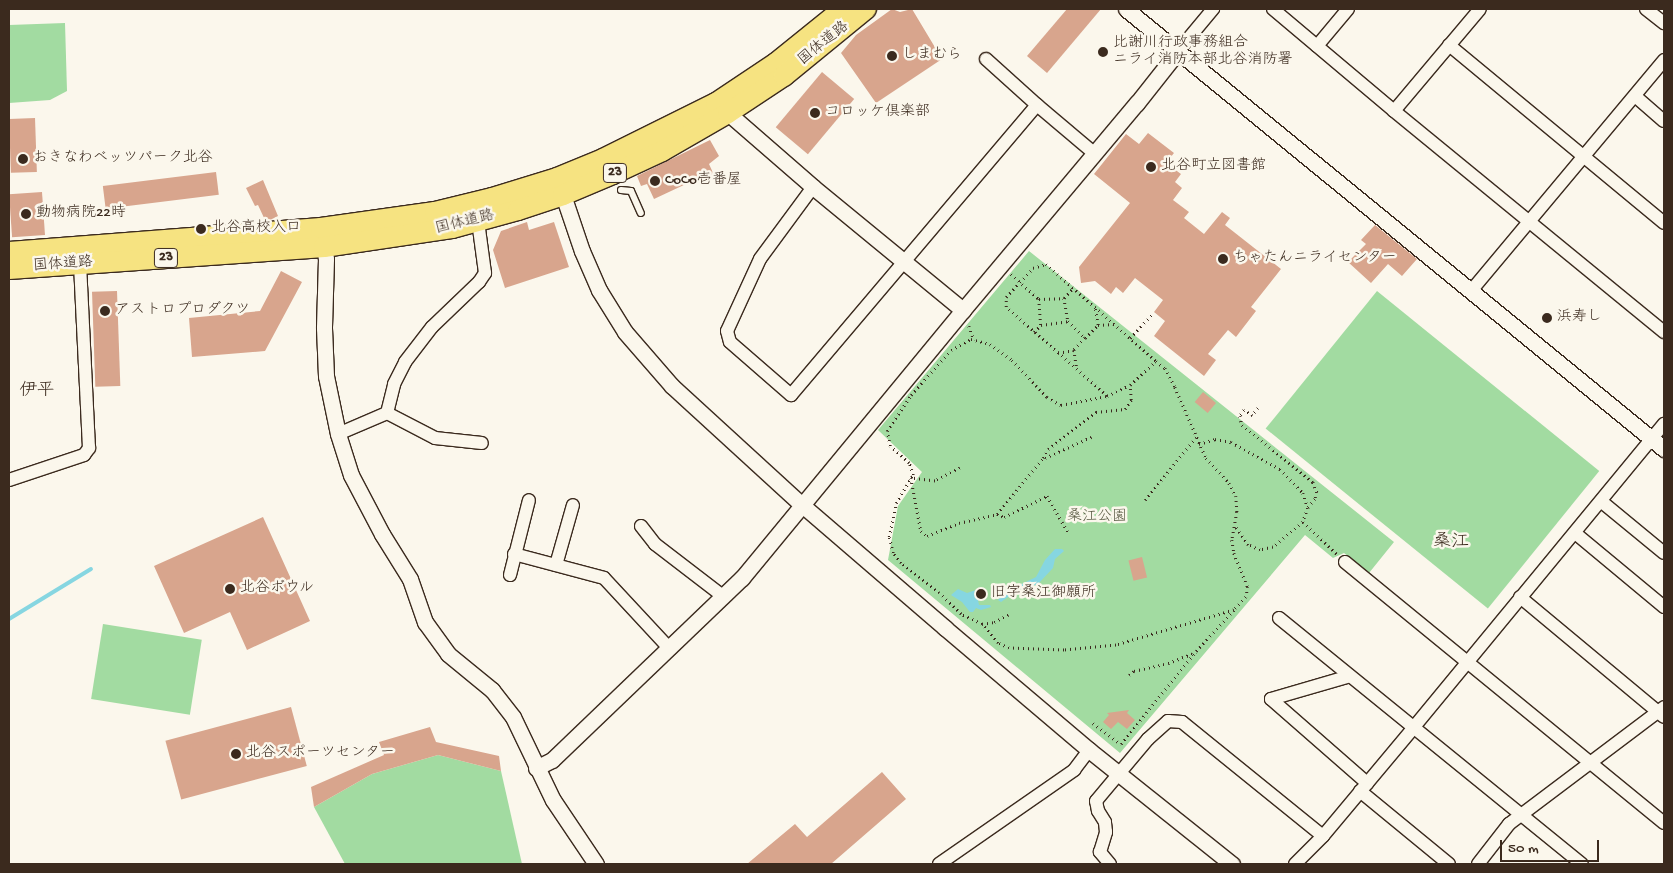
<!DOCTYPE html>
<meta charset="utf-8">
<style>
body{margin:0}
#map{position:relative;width:1673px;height:873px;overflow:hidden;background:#fbf7ec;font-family:"Gochi Hand","Klee One",sans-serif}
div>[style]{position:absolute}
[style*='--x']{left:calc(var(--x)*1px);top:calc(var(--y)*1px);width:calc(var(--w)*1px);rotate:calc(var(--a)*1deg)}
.green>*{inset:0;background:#a2dba1;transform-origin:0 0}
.water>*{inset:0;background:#86d6e1}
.stream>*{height:4px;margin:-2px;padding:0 2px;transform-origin:2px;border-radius:2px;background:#86d6e1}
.building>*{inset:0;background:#d8a58d;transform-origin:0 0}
.path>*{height:2.5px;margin-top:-1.25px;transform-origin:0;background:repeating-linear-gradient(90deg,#3b2a1e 0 1px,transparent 0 5px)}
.roads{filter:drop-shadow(1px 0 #3b2a1e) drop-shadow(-1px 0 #3b2a1e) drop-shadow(0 1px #3b2a1e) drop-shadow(0 -1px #3b2a1e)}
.service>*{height:6px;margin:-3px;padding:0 3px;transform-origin:3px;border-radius:3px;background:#fbf7ec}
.minor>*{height:12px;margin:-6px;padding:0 6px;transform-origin:6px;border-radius:6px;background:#fbf7ec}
.tertiary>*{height:15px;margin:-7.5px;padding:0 7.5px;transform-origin:7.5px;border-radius:7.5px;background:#fbf7ec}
.primary>*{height:20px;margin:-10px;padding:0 10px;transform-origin:10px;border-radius:10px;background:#f6e381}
.dots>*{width:14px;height:14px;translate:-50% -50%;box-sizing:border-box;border:2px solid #fbf7ec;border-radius:50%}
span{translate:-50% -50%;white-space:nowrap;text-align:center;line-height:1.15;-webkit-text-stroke:5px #fbf7ec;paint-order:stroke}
.shield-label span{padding:1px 4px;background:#fbf7ec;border:1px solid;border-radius:4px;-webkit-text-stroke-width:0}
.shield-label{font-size:14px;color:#3b2a1e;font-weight:700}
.poi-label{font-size:15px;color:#3b2a1e}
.left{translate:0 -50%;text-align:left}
.street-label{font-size:15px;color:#3b2a1e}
.park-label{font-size:15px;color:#55563f}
.quarter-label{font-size:18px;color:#3b2a1e}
.frame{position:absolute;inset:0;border:10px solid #3b2a1e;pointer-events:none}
.scale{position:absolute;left:1500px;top:840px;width:99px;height:22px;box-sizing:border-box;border:2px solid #3b2a1e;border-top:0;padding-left:6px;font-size:15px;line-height:18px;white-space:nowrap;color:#3b2a1e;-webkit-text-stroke:4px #fbf7ec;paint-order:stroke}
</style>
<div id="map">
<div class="green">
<i style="clip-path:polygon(65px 23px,67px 91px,50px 100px,9px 103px,9px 25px)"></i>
<i style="clip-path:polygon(1029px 251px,1394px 542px,1369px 573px,1344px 553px,1333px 558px,1305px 535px,1120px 753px,888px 560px,898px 506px,922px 472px,878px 430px)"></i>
<i style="left:1377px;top:291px;width:286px;height:177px;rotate:39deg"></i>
<i style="left:103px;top:624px;width:100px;height:76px;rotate:9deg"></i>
<i style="clip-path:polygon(438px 755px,501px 771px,522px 864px,345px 864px,314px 807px,372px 774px)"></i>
</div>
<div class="water">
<i style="clip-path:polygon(1055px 549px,1062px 549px,1064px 551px,1055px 559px,1053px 568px,1038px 584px,1018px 590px,1001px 602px,998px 600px,1005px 592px,1036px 577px,1045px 560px)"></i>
<i style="clip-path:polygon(958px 589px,967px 593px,976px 590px,979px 605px,990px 605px,991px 607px,981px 610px,976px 608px,973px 612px,970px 612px,962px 602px,951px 595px)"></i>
</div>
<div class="stream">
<i style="--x:9;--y:619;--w:96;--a:-31.4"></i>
</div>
<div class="building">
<i style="clip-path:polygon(892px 9px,900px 12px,912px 9px,942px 59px,876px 103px,841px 53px,856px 35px)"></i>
<i style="clip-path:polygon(1067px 9px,1101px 9px,1047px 73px,1027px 56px)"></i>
<i style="left:822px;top:72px;width:42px;height:72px;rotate:40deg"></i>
<i style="left:35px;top:118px;width:54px;height:26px;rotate:88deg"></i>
<i style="clip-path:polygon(1148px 133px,1174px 153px,1166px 163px,1181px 174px,1175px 182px,1182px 188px,1173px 200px,1189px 212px,1184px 218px,1204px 234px,1222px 212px,1230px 218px,1225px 225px,1281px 269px,1251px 307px,1256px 311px,1236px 337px,1228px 330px,1208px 354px,1216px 360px,1204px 376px,1154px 336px,1165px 321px,1154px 312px,1163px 300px,1135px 278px,1123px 293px,1116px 287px,1111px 294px,1095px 281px,1081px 283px,1079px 267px,1130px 203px,1094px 174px,1126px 134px,1139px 144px)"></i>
<i style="clip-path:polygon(710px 140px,719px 156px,709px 164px,714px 175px,691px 185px,686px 184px,654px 199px,647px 184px,641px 186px,637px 176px)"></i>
<i style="left:216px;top:172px;width:23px;height:114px;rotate:83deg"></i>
<i style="clip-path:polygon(263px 180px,278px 216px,270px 220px,265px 220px,258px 205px,255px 206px,246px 188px)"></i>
<i style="left:42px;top:192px;width:43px;height:33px;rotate:86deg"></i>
<i style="clip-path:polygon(527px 222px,529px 230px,554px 222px,569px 267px,505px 288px,493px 250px,501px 231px)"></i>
<i style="clip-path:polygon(1375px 225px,1417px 259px,1402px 276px,1388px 264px,1371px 283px,1348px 262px,1366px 244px,1361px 240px)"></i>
<i style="clip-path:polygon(281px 271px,302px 282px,265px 351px,192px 357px,189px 318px,260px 311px)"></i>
<i style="left:117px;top:291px;width:95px;height:25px;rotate:88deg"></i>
<i style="left:1203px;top:392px;width:17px;height:13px;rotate:40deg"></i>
<i style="clip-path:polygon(263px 517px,310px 621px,247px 650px,230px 612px,184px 633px,154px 566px)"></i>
<i style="left:1142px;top:557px;width:21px;height:14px;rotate:76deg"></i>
<i style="left:291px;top:707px;width:61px;height:130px;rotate:75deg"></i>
<i style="clip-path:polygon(1129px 710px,1127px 713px,1135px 720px,1127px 729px,1118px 722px,1111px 729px,1103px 722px,1109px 715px,1107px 713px)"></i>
<i style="clip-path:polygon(430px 727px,436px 742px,499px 756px,501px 771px,438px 755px,372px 774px,314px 807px,311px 787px,384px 755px,379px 742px)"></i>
<i style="clip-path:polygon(882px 772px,906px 799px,831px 864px,747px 864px,795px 824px,807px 837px)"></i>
</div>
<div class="path">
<i style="--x:1011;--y:274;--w:38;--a:42"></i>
<i style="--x:1039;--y:299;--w:26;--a:86"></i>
<i style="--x:1041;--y:325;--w:27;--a:-8"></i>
<i style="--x:1068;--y:321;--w:24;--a:45"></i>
<i style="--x:1085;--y:338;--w:16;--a:133"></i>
<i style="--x:1074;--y:350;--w:18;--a:81"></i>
<i style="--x:1064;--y:298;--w:13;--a:-48"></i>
<i style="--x:1039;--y:299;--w:25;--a:-2"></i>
<i style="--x:1064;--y:298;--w:23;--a:80"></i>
<i style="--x:1098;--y:325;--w:16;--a:-4"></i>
<i style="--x:969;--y:326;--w:15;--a:70"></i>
<i style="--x:1034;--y:332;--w:10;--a:-45"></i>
<i style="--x:1085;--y:338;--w:18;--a:-45"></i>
<i style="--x:1098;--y:325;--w:17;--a:-100"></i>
<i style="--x:1130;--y:338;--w:34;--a:-47"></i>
<i style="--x:971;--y:339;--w:20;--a:15"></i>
<i style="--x:990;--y:344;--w:27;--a:36"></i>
<i style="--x:1012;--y:360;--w:51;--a:46.6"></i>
<i style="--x:1047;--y:397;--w:16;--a:30"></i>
<i style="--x:1061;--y:405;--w:47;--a:-11.1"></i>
<i style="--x:1107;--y:396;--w:25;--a:-26"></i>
<i style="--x:1130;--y:385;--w:35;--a:-43"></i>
<i style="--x:1156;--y:361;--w:11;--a:38"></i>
<i style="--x:1165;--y:368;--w:21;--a:62"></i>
<i style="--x:1175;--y:387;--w:77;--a:66.4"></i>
<i style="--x:1206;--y:458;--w:34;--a:47"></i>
<i style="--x:1229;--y:483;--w:15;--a:62"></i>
<i style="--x:1236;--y:496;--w:16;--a:86"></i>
<i style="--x:1237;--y:512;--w:28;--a:100"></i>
<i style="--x:1232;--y:540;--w:13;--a:81"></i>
<i style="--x:1234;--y:553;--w:37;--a:68"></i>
<i style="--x:1248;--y:587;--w:10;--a:101"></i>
<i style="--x:1246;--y:597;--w:18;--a:133"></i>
<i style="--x:1234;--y:610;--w:123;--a:163.5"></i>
<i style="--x:1116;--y:645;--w:52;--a:174.5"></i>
<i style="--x:1064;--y:650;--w:55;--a:-177.9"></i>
<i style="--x:1009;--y:648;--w:12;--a:-156"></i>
<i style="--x:998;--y:643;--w:25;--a:-130"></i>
<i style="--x:982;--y:624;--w:23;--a:-155"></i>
<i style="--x:961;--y:614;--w:30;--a:-136"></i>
<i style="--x:939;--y:593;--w:48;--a:-141.7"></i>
<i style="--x:901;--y:563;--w:13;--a:-129"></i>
<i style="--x:893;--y:553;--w:16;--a:-104"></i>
<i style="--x:889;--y:537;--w:35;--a:-78"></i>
<i style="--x:896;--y:503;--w:33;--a:-59"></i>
<i style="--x:913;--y:475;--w:13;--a:-108"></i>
<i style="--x:909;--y:463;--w:25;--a:-138"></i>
<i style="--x:890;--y:446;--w:15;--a:-101"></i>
<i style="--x:887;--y:431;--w:43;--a:-56.3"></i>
<i style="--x:911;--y:395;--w:60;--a:-48.4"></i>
<i style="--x:951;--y:350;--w:23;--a:-29"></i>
<i style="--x:1058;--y:353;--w:16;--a:-11"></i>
<i style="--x:1107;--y:396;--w:135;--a:-138.6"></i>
<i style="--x:1006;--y:307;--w:10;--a:-90"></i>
<i style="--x:1006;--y:297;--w:40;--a:-47"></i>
<i style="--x:1033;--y:268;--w:14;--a:-17"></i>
<i style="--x:1046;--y:264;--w:147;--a:41.4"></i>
<i style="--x:1258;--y:408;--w:10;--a:127"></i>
<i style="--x:1252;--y:416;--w:10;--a:-143"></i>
<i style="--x:1244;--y:410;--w:7;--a:124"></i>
<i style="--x:1240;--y:416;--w:9;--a:77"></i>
<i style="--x:1242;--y:425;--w:91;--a:38.8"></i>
<i style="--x:1313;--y:482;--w:11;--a:68"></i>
<i style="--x:1317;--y:492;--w:7;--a:106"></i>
<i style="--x:1315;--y:499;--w:11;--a:128"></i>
<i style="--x:1199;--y:444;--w:17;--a:-17"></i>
<i style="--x:1215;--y:439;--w:16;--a:11"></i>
<i style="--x:1231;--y:442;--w:56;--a:28.9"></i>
<i style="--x:1280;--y:469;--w:33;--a:46"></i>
<i style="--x:1303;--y:493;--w:16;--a:72"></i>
<i style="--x:1308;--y:508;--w:15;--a:110"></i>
<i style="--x:1303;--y:522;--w:39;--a:140"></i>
<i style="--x:1273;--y:547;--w:13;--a:167"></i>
<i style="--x:1260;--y:550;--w:13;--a:-157"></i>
<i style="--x:1248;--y:545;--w:24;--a:-125"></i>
<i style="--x:1045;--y:458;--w:51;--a:-24.5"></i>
<i style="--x:960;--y:468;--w:28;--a:153"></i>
<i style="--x:935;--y:481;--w:24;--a:-173"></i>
<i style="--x:911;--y:478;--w:54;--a:79.3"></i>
<i style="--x:921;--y:531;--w:8;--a:40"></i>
<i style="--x:927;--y:536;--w:35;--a:-22"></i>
<i style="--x:959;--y:523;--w:39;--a:-13"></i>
<i style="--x:997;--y:514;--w:72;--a:-50.6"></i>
<i style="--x:1043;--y:458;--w:10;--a:-61"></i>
<i style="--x:1048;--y:449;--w:61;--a:-37.6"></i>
<i style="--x:1096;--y:412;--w:29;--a:-6"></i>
<i style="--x:1125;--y:409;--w:11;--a:-56"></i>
<i style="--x:1131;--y:400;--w:15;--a:-94"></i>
<i style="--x:1145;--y:500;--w:81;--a:-51"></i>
<i style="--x:997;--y:514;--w:8;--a:23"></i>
<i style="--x:1004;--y:517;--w:48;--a:-26"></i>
<i style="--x:1047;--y:496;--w:42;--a:59.7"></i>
<i style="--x:1303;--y:522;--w:47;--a:43.3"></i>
<i style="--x:982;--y:624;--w:12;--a:-9"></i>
<i style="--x:994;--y:622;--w:16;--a:-27"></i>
<i style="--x:1129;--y:675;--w:6;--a:-39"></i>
<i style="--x:1134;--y:671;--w:35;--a:-13"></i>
<i style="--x:1168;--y:663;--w:30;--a:-21"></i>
<i style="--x:1093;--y:723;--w:35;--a:37"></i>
<i style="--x:1121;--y:744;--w:119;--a:-51.1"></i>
<i style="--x:1196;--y:651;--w:56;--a:-47.2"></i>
</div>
<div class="roads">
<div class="service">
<i style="--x:621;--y:190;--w:10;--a:6"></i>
<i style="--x:631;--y:191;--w:24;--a:66"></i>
</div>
<div class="minor">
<i style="--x:1273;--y:9;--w:158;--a:40.1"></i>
<i style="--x:1394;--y:111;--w:349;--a:39.3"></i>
<i style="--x:1646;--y:9;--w:23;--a:38"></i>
<i style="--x:1449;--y:45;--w:279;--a:39.6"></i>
<i style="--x:1317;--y:46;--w:48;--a:-50"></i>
<i style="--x:1178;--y:51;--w:55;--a:-50.2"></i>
<i style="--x:986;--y:59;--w:69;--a:42"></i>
<i style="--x:1635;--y:96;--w:38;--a:41"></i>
<i style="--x:1394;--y:111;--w:133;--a:-49.9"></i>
<i style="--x:813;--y:187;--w:89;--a:126.4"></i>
<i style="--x:760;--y:259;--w:79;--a:114.6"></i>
<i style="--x:727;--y:331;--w:11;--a:75"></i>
<i style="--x:730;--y:342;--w:81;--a:41"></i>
<i style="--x:791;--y:395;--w:380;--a:-49.7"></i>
<i style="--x:1037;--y:105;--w:76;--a:40.2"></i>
<i style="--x:1471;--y:291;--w:301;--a:-50.1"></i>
<i style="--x:387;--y:413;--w:30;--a:-76"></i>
<i style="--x:394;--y:384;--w:25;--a:-63"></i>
<i style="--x:405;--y:362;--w:44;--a:-52.4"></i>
<i style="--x:432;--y:327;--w:65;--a:-43.8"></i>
<i style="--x:479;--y:282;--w:11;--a:-56"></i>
<i style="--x:485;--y:273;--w:52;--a:-97.7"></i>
<i style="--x:338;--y:434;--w:53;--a:-23.2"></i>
<i style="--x:387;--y:413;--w:54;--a:27.5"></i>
<i style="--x:435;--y:438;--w:47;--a:6.1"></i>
<i style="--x:9;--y:480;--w:79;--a:-18.4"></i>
<i style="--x:84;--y:455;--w:9;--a:-54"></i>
<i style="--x:89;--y:448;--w:184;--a:-92.8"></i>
<i style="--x:1602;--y:502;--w:80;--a:39.4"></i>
<i style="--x:641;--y:526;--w:23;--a:52"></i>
<i style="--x:655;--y:544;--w:87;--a:37.5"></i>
<i style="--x:1575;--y:533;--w:116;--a:39.7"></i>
<i style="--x:514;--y:554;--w:93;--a:14.9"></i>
<i style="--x:604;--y:578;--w:97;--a:47.1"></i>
<i style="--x:1345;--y:562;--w:412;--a:39.3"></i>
<i style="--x:556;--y:565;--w:62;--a:-74.2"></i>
<i style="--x:510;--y:575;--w:77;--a:-75.8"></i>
<i style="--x:1520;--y:597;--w:187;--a:39.8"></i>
<i style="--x:1279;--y:618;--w:390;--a:39.1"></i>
<i style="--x:1271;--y:699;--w:128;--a:41.2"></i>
<i style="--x:1271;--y:699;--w:82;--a:-16.2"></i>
<i style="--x:1360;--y:791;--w:115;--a:39.4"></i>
<i style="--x:939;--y:864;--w:165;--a:-34.8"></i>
<i style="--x:1074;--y:770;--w:25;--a:-53"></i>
<i style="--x:1110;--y:864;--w:16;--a:-130"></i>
<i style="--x:1100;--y:852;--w:21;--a:-73"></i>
<i style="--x:1106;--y:832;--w:10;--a:-96"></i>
<i style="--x:1105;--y:822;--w:13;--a:-122"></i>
<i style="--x:1098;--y:811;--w:10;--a:-101"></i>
<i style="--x:1096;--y:801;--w:81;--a:-50"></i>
<i style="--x:1148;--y:739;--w:27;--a:-42"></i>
<i style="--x:1168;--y:721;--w:14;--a:4"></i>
<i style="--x:1182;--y:722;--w:181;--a:39"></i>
<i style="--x:1295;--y:864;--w:40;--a:-45"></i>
<i style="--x:1323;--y:836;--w:142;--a:-50.1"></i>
<i style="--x:1414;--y:727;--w:393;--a:-50.5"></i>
<i style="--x:1478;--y:864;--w:51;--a:-52.2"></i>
<i style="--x:1509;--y:824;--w:194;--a:-37"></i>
</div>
<div class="tertiary">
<i style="--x:1126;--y:9;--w:695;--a:39.28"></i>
<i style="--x:728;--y:113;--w:113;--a:41"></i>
<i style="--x:813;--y:187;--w:194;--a:39.4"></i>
<i style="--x:563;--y:195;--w:59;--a:71.3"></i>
<i style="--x:582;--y:251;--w:43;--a:66.4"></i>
<i style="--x:599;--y:290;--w:49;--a:58.2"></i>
<i style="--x:625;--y:332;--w:72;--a:49"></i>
<i style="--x:672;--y:386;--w:175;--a:42.5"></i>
<i style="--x:801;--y:504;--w:190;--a:40.7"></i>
<i style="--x:945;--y:628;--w:189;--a:40.3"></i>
<i style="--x:1089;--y:750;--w:183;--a:38.6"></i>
<i style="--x:323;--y:238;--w:21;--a:82"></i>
<i style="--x:326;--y:259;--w:69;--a:91.7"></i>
<i style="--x:324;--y:328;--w:48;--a:87.6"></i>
<i style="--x:326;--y:376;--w:59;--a:78.3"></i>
<i style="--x:338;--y:434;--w:43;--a:72.4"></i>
<i style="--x:351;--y:475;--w:67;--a:62.3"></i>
<i style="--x:382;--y:534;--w:53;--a:58.1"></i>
<i style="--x:410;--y:579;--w:46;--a:70.8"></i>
<i style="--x:425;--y:622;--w:39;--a:54"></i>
<i style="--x:448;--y:654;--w:57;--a:39.3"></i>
<i style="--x:492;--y:690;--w:34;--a:52"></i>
<i style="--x:513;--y:717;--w:92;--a:64.3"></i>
<i style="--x:553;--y:800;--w:77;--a:56.1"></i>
<i style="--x:536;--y:768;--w:18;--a:-27"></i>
<i style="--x:552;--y:760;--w:263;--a:-43.8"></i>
<i style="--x:742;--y:578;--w:347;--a:-50.5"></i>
<i style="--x:963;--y:310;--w:270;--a:-50"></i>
<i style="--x:1137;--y:103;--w:66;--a:-51.7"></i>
</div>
<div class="primary">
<i style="--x:9;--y:252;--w:313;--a:-4.4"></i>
<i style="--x:321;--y:228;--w:115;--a:-8"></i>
<i style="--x:435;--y:212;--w:59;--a:-13.8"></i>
<i style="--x:492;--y:198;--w:68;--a:-17.1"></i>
<i style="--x:557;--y:178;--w:50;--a:-22.4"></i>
<i style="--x:603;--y:159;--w:126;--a:-26.4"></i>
<i style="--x:716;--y:103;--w:72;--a:-33.7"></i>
<i style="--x:776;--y:63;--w:86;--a:-38.9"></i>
<i style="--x:9;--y:269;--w:316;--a:-4"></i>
<i style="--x:324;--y:247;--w:129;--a:-8.4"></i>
<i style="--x:452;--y:228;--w:68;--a:-15.3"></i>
<i style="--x:518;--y:210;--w:47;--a:-18.4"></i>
<i style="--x:563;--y:195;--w:54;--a:-22.8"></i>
<i style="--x:613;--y:174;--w:54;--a:-25.1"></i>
<i style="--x:662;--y:151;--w:76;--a:-29.9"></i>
<i style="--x:728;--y:113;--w:67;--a:-33.5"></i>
<i style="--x:784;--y:76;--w:106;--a:-39.3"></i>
</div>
</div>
<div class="dots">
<i style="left:1103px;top:52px;background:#3b2a1e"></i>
<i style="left:892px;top:56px;background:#3b2a1e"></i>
<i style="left:815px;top:113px;background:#3b2a1e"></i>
<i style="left:23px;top:159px;background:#3b2a1e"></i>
<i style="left:1151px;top:167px;background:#3b2a1e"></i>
<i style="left:655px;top:181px;background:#3b2a1e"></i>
<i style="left:26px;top:214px;background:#3b2a1e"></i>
<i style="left:201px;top:229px;background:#3b2a1e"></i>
<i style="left:1223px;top:259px;background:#3b2a1e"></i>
<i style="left:105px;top:311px;background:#3b2a1e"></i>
<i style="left:1547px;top:318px;background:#3b2a1e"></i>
<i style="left:230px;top:589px;background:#3b2a1e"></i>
<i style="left:981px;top:594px;background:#3b2a1e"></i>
<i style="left:236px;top:754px;background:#3b2a1e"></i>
</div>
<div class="shield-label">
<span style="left:615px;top:173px">23</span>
<span style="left:166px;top:258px">23</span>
</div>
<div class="poi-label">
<span class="left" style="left:1113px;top:52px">比謝川行政事務組合<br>ニライ消防本部北谷消防署</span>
<span class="left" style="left:902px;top:56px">しまむら</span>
<span class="left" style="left:825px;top:113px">コロッケ倶楽部</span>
<span class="left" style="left:33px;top:159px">おきなわベッツパーク北谷</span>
<span class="left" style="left:1161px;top:167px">北谷町立図書館</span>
<span class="left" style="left:665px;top:181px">CoCo壱番屋</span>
<span class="left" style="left:36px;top:214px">動物病院22時</span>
<span class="left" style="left:211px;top:229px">北谷高校入口</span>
<span class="left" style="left:1233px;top:259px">ちゃたんニライセンター</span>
<span class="left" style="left:115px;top:311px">アストロプロダクツ</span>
<span class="left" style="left:1557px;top:318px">浜寿し</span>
<span class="left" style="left:240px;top:589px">北谷ボウル</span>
<span class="left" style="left:991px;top:594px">旧字桑江御願所</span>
<span class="left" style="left:246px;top:754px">北谷スポーツセンター</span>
</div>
<div class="street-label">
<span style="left:824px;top:44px;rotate:-39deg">国体道路</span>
<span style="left:465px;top:223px;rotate:-14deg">国体道路</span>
<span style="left:63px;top:265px;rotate:-4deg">国体道路</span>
</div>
<div class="park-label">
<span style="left:1097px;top:518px">桑江公園</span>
</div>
<div class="quarter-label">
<span style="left:37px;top:392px">伊平</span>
<span style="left:1451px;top:543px">桑江</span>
</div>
<div class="frame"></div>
<div class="scale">50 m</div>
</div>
